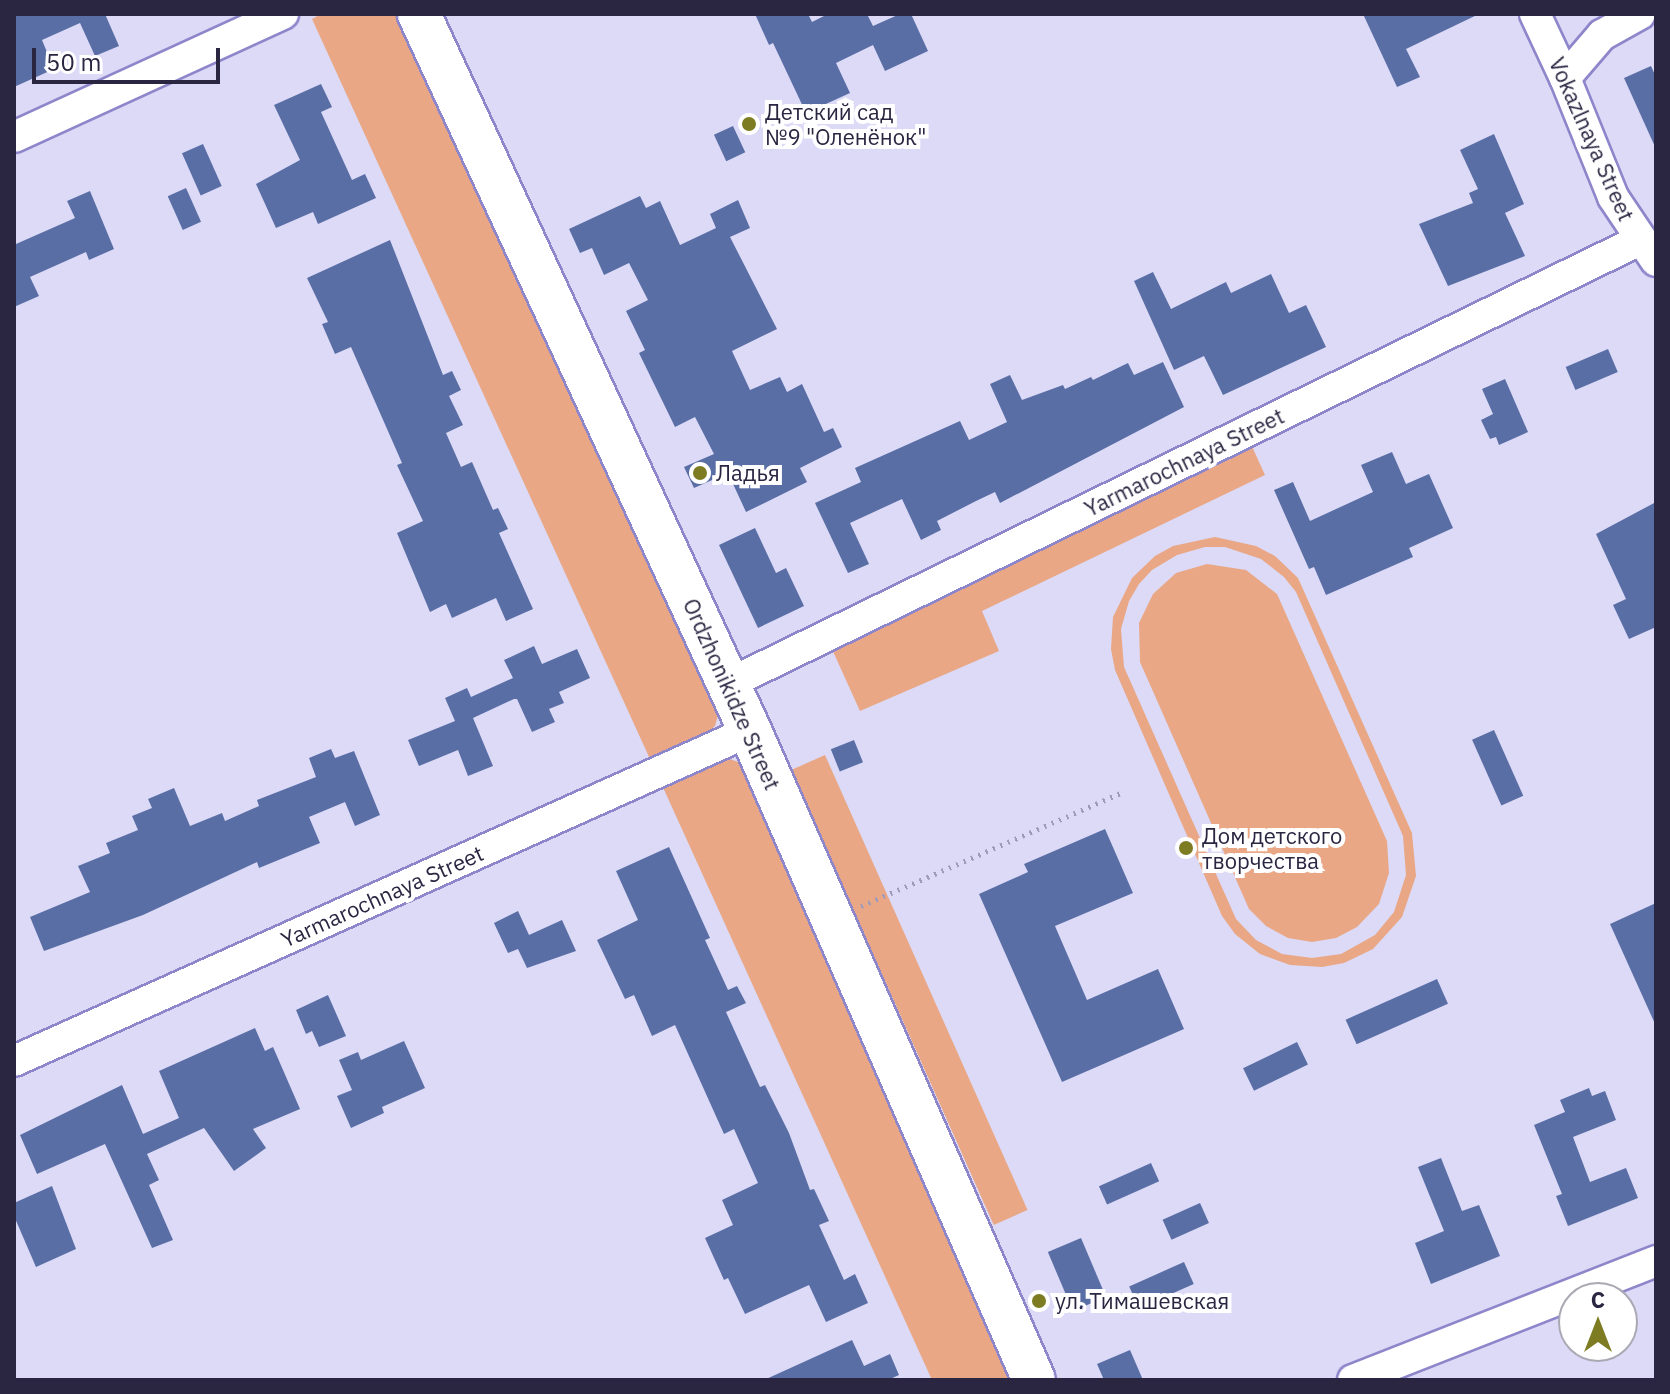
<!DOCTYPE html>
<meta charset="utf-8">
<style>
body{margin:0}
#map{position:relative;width:1670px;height:1394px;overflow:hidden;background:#dcdaf7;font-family:"IBM Plex Sans",sans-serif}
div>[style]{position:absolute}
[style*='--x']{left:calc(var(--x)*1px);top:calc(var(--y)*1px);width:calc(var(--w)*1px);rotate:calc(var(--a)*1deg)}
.green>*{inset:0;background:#e9a785;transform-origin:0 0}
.building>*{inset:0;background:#5a6ea6;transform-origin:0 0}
.path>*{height:5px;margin-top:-2.5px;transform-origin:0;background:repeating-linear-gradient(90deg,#9e9bb8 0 2px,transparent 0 8px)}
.roads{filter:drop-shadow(2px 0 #8e86ca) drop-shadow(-2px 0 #8e86ca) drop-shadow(0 2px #8e86ca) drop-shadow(0 -2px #8e86ca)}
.minor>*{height:30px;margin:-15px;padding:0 15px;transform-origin:15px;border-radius:15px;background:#fff}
.secondary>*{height:42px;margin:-21px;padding:0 21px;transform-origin:21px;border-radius:21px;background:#fff}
.dots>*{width:22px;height:22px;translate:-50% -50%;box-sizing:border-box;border:4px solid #fff;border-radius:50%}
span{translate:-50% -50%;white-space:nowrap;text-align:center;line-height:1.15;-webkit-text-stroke:8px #fff;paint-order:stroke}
.poi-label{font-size:22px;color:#2a2642}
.left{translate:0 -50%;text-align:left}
.street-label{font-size:22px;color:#2a2642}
.frame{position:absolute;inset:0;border:16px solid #2a2642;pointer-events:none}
.north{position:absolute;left:1558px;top:1282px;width:80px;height:80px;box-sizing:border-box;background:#fff;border:2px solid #aaa8b3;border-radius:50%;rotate:0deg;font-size:22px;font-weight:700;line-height:32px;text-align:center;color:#2a2642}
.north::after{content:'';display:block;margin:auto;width:28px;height:36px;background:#7d7c23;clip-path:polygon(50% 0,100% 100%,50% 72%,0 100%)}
.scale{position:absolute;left:32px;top:48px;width:188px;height:36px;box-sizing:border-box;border:4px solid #2a2642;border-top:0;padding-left:10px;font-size:24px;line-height:28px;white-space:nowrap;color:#2a2642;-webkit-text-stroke:6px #fff;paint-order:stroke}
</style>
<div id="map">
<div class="green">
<i style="clip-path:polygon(321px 14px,401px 14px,720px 708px,715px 726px,706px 734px,650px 759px,312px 19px)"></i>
<i style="clip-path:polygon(1250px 442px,1265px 475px,982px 611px,999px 651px,860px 711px,831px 647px)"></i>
<i style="clip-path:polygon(evenodd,1215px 537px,1256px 546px,1275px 556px,1298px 578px,1412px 833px,1416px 876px,1402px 917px,1373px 949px,1344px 963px,1322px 967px,1290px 965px,1260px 954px,1235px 934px,1222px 916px,1115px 670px,1111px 649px,1113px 617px,1132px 578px,1155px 556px,1173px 546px,1215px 537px,1225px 547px,1261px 559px,1284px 577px,1296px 592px,1403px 836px,1406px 875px,1394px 912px,1375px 935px,1341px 954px,1312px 958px,1282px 954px,1256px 940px,1236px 919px,1124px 667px,1121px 629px,1129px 601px,1139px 584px,1152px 570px,1177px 555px,1205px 547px,1225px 547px)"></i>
<i style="clip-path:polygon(1207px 564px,1246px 570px,1277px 594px,1387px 841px,1389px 873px,1379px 904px,1357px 927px,1336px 938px,1312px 942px,1288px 938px,1266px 926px,1249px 909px,1140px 662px,1139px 623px,1153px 594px,1176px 573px)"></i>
<i style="left:825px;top:755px;width:498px;height:37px;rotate:66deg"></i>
<i style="clip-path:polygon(721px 756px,744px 764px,1018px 1380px,932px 1380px,661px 783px)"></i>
</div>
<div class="building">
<i style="clip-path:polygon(14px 14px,105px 14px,119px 46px,95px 56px,80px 23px,42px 40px,54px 69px,14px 87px)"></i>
<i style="clip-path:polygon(755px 14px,808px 14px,812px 22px,828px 14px,867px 14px,873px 26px,900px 14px,911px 14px,928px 51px,885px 71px,873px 45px,836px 63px,850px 93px,806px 113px,773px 43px,769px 45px)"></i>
<i style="clip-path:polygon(1363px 14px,1479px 14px,1406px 49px,1420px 77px,1397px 87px)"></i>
<i style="clip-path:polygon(1651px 66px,1656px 77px,1656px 149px,1624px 78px)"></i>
<i style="clip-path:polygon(321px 84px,332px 107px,321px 112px,352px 180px,365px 174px,376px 198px,318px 224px,313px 212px,276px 228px,256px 184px,300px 160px,274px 105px)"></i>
<i style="left:733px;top:126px;width:29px;height:21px;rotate:65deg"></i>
<i style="clip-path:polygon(1494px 134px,1524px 204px,1505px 213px,1525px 256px,1448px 286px,1419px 224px,1473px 203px,1469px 193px,1478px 189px,1460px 150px)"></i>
<i style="left:203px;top:144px;width:46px;height:23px;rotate:66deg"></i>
<i style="left:186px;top:188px;width:37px;height:20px;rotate:66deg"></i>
<i style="clip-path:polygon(90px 191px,114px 249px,89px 260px,86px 252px,30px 277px,39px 296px,14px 307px,14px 240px,16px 244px,75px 218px,67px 201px)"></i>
<i style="clip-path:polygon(640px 196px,646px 208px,660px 201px,680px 245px,716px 228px,710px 214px,738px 200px,750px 228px,730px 237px,777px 329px,732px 351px,750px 390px,780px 377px,787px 392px,802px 384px,824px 432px,833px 428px,842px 447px,800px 468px,807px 482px,746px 512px,728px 473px,694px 488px,684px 467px,714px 454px,695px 417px,675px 427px,639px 353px,645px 350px,626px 311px,648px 300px,629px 263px,604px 275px,592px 248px,580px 253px,569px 229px)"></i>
<i style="clip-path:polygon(390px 240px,443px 375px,452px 371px,461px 390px,449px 396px,463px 425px,446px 433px,461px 467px,472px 462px,493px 510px,498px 508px,508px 529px,499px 533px,533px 609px,506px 621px,496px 598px,452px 618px,446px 604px,430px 612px,397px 533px,423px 521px,397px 465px,402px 463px,351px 347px,335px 354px,322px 324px,328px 322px,307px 278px)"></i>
<i style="clip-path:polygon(1153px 272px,1171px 309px,1226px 282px,1231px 293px,1271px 274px,1289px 313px,1306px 305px,1326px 347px,1223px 395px,1204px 356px,1174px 370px,1134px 281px)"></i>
<i style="left:1608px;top:349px;width:25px;height:46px;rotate:67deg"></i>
<i style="clip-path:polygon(1163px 362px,1184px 407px,1000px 503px,995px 492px,976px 501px,937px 521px,941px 530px,921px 540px,902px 499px,850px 523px,869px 564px,848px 573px,815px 503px,861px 482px,855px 468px,960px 421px,969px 440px,1007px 422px,990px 384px,1010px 375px,1022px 400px,1063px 385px,1065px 389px,1091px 377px,1093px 380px,1128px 363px,1134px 375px)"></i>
<i style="clip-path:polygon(1505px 379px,1528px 432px,1499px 445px,1496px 437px,1490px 439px,1481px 420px,1493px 414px,1482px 389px)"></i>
<i style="clip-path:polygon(1392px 452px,1406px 484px,1429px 474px,1453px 528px,1409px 548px,1413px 557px,1326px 595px,1314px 567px,1309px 569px,1274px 490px,1293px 482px,1310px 521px,1373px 492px,1361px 465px)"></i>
<i style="clip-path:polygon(1656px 502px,1656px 627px,1629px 639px,1613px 605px,1626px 599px,1596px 534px)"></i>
<i style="clip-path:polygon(755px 528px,776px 573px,786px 568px,804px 606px,758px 628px,719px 545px)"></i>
<i style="clip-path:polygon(534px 646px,542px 664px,577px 649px,590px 678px,559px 692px,564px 703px,549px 709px,555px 722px,532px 732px,517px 699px,514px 699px,473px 718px,493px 766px,468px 776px,458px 750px,419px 766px,408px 740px,455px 721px,445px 698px,467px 688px,471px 697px,513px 678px,504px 660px)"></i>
<i style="left:1494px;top:730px;width:72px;height:24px;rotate:66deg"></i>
<i style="left:854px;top:740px;width:24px;height:25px;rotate:68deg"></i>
<i style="clip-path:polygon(331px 749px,335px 758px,354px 751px,380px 815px,355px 826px,345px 802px,309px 817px,320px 843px,259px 868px,257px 862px,143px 915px,44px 951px,30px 917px,90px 892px,78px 866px,110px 853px,106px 843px,138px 830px,132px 816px,152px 808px,148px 799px,174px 788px,190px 826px,222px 813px,225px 821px,259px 806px,257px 800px,316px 777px,309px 758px)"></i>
<i style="clip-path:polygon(1105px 829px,1133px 893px,1055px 926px,1087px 1000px,1158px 969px,1184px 1029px,1062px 1082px,979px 894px,1028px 872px,1024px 864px)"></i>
<i style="clip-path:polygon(669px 847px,710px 938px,705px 940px,728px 990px,737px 986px,746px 1003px,726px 1012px,760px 1087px,765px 1085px,789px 1133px,810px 1190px,814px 1189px,829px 1221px,819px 1225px,844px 1280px,855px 1274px,868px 1303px,826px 1322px,809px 1285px,745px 1314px,728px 1278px,724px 1280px,705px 1238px,733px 1225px,722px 1200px,758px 1183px,734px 1129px,724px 1134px,675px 1025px,652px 1036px,634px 995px,625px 999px,597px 940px,638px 920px,616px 871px)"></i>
<i style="clip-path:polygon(1656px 903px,1656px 1026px,1610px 924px)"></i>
<i style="clip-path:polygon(518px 911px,529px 935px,562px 920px,576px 951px,527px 968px,518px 949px,508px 953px,494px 923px)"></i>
<i style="left:1437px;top:979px;width:27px;height:100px;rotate:66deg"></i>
<i style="clip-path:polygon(328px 995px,346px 1036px,319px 1047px,312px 1031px,306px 1034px,296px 1010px)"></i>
<i style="clip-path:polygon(255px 1028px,265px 1051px,273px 1047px,300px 1109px,253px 1129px,266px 1148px,234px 1171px,204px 1128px,147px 1154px,159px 1180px,149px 1185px,173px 1240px,152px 1248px,105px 1144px,37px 1174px,20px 1135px,122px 1085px,143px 1134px,179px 1118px,159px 1071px)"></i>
<i style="clip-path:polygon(404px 1041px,425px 1088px,382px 1107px,384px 1113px,351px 1128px,337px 1096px,352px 1090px,339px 1060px,358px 1052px,361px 1060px)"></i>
<i style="left:1297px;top:1042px;width:25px;height:60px;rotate:64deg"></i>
<i style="clip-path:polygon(1589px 1088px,1592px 1096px,1605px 1091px,1616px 1120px,1573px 1137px,1590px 1182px,1626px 1168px,1638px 1198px,1568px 1226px,1556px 1196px,1562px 1194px,1534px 1125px,1565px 1112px,1560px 1100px)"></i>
<i style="clip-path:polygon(1441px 1158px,1462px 1211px,1479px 1205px,1500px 1256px,1431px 1284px,1415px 1243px,1444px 1231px,1418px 1167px)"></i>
<i style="left:1151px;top:1163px;width:20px;height:57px;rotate:66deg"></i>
<i style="clip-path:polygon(52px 1186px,76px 1249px,36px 1267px,14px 1216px,14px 1203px)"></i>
<i style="left:1200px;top:1203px;width:22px;height:41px;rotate:66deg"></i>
<i style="left:1081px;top:1238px;width:64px;height:36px;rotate:67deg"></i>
<i style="left:1184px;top:1262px;width:24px;height:60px;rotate:66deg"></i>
<i style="clip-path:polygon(852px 1340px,864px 1366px,890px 1354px,899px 1375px,888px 1380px,764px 1380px)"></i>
<i style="clip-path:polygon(1130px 1350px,1143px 1380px,1104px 1380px,1097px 1364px)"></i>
</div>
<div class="path">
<i style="--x:861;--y:906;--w:283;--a:-23.5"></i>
</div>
<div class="roads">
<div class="minor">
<i style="--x:1535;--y:14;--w:71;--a:64.9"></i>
<i style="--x:1565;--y:78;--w:128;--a:68"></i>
<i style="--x:1613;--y:197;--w:77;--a:56.1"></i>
<i style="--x:1565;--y:78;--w:57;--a:-49.3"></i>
<i style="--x:1602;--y:35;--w:43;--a:-28.9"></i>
<i style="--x:14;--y:137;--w:296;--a:-24.6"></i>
<i style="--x:728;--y:684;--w:1014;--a:-25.96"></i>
<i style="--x:14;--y:1061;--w:807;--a:-24.15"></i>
<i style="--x:1353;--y:1380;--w:326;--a:-21.4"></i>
</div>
<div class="secondary">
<i style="--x:419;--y:14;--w:790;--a:65.22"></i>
<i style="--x:750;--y:731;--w:708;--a:66.37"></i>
</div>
</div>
<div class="dots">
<i style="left:749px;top:124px;background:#7d7c23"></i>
<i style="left:700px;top:473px;background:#7d7c23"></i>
<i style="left:1186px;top:848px;background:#7d7c23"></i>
<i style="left:1039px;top:1301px;background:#7d7c23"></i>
</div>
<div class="poi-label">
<span class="left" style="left:765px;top:124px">Детский сад<br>№9 "Оленёнок"</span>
<span class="left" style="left:716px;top:473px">Ладья</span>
<span class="left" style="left:1202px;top:848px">Дом детского<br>творчества</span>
<span class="left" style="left:1055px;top:1301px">ул. Тимашевская</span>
</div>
<div class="street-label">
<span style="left:1592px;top:139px;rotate:66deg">Vokazlnaya Street</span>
<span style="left:1184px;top:462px;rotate:-26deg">Yarmarochnaya Street</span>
<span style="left:732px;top:694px;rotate:66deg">Ordzhonikidze Street</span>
<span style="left:382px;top:896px;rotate:-24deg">Yarmarochnaya Street</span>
</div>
<div class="frame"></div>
<div class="north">С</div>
<div class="scale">50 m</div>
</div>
